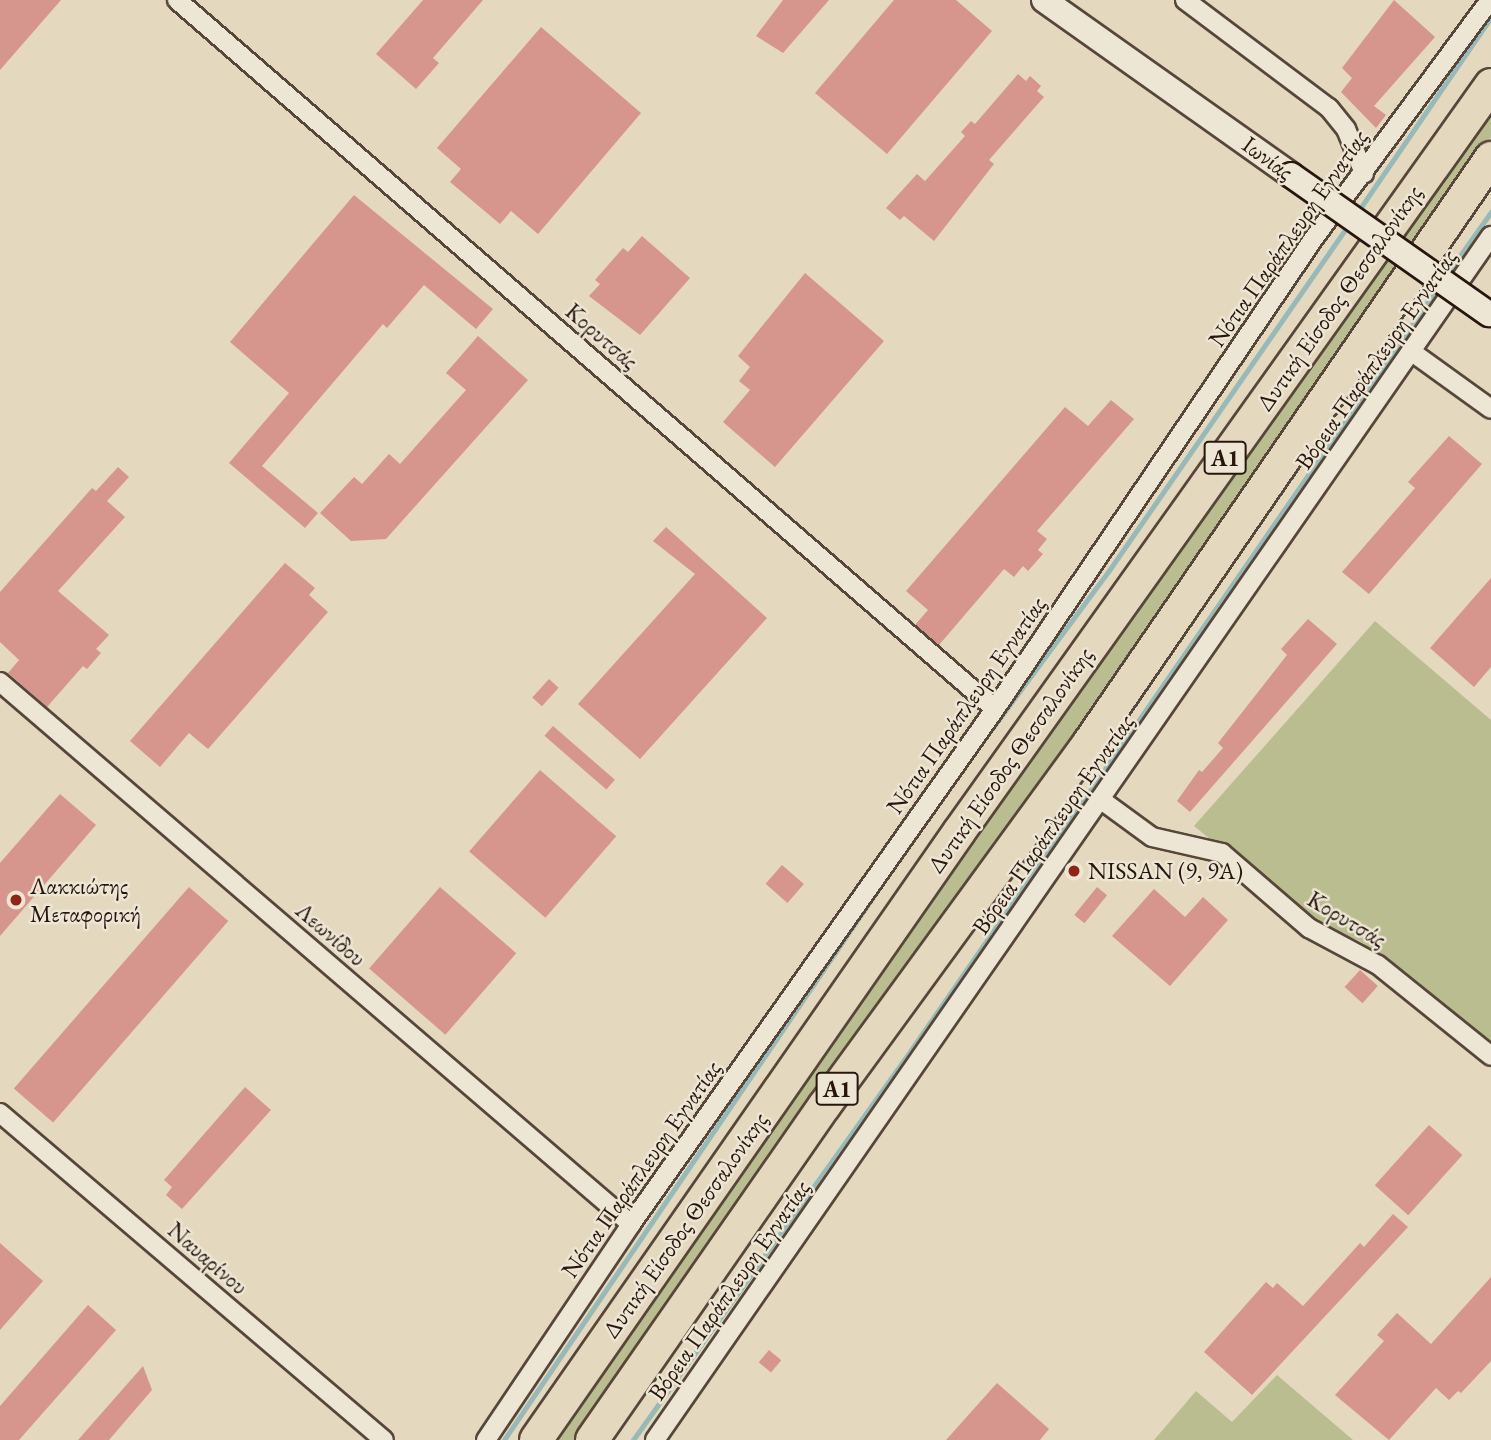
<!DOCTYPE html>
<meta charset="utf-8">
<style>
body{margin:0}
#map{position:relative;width:1491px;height:1440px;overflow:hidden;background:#e4d8bf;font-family:"EB Garamond",serif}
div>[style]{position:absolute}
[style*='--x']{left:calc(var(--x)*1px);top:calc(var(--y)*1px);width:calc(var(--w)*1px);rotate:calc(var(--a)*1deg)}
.green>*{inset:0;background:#b9bd8f}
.stream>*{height:4.5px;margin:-2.25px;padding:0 2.25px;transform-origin:2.25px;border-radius:2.25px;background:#97b9b8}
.building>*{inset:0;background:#d7968d;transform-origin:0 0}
.roads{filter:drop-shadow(2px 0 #57463a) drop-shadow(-2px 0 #57463a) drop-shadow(0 2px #57463a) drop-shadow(0 -2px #57463a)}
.street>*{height:18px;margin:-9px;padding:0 9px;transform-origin:9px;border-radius:9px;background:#ede6d5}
.secondary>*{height:24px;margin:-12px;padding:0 12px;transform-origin:12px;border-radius:12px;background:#ede6d5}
.highway>*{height:32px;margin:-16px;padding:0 16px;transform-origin:16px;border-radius:16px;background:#e4d8bf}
.bridges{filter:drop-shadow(2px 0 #28160e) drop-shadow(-2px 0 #28160e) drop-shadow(0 2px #28160e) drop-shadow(0 -2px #28160e)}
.secondary-bridge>*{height:24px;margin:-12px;padding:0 12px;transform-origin:12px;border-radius:12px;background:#ede6d5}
.dots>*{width:19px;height:19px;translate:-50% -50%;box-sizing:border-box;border:4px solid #ede6d5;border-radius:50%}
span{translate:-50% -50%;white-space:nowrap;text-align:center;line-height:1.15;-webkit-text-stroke:5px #ede6d5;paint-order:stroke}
.shield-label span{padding:2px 5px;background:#ede6d5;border:2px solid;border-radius:5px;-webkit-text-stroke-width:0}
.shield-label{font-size:23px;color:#28160e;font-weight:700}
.street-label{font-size:24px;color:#28160e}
.poi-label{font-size:24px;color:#28160e}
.left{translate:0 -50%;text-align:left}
</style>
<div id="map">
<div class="green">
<i style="clip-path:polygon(1491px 103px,1491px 137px,1404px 263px,579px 1440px,557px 1440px)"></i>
<i style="clip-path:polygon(1375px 621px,1491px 720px,1491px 1046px,1360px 941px,1311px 921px,1194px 826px)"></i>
<i style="clip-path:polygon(1277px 1375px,1353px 1440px,1154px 1440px,1196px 1391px,1232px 1422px)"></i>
</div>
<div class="stream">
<i style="--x:1357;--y:213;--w:237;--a:-55.6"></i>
<i style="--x:1447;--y:274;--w:76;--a:-54.6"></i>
<i style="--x:991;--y:730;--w:197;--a:-53.5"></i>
<i style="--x:1108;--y:572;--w:421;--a:-55.3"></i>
<i style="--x:504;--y:1440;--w:667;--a:-55.81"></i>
<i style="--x:633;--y:1440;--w:479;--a:-54.5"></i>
<i style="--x:911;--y:1050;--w:927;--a:-55.37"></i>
</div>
<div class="building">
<i style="clip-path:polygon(0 0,61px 0,0 70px)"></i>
<i style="clip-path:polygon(423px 0,483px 0,433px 58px,439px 63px,416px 89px,376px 54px)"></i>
<i style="clip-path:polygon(783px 0,829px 0,783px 53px,756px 36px)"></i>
<i style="clip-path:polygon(894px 0,956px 0,992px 31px,887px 154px,815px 93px)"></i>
<i style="clip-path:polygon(1394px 0,1435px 37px,1374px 106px,1386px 115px,1376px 128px,1341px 92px,1352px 78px,1342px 68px)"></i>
<i style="clip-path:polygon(541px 27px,641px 113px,538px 234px,511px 211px,500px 224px,450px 182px,461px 169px,437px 148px)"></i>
<i style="clip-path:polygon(1018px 74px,1026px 81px,1030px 76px,1041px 86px,1037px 91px,1044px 97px,989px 160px,994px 164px,934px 241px,904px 216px,900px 220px,886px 208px,917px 174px,925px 181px,965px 136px,961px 132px,971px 121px,975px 124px)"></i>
<i style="clip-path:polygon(354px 195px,493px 309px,476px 329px,424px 285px,387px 328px,383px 324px,262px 466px,318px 513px,305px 528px,229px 463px,289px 393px,230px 342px)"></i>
<i style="clip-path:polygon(642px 236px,690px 278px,640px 335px,589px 296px,600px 284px,595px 280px,623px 248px,628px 252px)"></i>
<i style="clip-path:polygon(805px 273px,884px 341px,775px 467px,723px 422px,750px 390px,739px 381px,750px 367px,738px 356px)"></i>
<i style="clip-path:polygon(478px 336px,528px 380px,386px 539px,351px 541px,320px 513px,354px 477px,362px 484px,389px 454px,400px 464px,466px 390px,446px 373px)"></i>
<i style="clip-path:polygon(1111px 400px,1134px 419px,1037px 531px,1047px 539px,1038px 550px,1043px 554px,1028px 571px,1023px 566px,1014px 577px,1004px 569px,939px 645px,915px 625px,928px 610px,906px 591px,1065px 407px,1088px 426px)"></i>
<i style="clip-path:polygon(1449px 436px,1482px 464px,1369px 594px,1342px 572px,1415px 488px,1408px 482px)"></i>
<i style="clip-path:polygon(118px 467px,129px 477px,107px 501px,125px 517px,58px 591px,109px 635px,96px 649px,101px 653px,87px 669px,83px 666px,47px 707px,8px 673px,19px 660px,0 642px,0 592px,92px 488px,96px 491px)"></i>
<i style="clip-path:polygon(666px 527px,767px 618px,640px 759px,578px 704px,695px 574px,653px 541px)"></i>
<i style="clip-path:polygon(285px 563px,315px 588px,309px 595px,328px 612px,208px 749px,189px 733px,160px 767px,130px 741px)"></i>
<i style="clip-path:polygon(1491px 578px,1491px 667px,1474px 687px,1430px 648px)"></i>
<i style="clip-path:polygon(1308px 619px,1337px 644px,1190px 812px,1177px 801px,1199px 770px,1202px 772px,1223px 748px,1218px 743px,1287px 655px,1281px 649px)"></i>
<i style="left:549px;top:679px;width:13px;height:25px;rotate:42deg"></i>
<i style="left:553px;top:726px;width:82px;height:13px;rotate:41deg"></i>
<i style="left:540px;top:770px;width:101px;height:108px;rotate:41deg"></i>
<i style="clip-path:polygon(60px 794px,96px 825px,0 936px,0 863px)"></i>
<i style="left:782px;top:865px;width:29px;height:25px;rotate:41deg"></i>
<i style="left:189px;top:887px;width:52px;height:267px;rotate:41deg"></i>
<i style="left:440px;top:887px;width:101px;height:108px;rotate:41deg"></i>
<i style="left:1097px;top:887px;width:13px;height:36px;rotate:39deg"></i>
<i style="clip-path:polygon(1154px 889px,1185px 917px,1203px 897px,1228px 920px,1170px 986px,1112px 936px)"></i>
<i style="left:1360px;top:970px;width:24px;height:23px;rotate:42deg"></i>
<i style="clip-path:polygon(245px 1087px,271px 1110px,182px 1209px,166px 1195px,172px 1187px,164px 1180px)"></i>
<i style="left:1429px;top:1125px;width:45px;height:81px;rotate:42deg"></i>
<i style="clip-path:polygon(1393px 1214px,1408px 1227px,1252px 1395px,1204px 1352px,1266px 1282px,1273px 1288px,1277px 1283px,1303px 1306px,1360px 1243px,1364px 1247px)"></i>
<i style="clip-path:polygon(0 1243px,43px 1281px,0 1330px)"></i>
<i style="clip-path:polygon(1491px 1277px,1491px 1361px,1461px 1393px,1458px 1391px,1449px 1400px,1436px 1388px,1389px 1440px,1335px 1395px,1384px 1341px,1377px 1335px,1397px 1313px,1431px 1344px)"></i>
<i style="clip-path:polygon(88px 1305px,116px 1330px,19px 1440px,0 1440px,0 1406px)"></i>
<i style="left:769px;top:1350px;width:16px;height:16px;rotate:40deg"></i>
<i style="clip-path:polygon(143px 1366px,152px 1390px,109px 1440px,78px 1440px)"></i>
<i style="clip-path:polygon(997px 1383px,1049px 1429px,1040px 1440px,946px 1440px)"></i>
</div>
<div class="roads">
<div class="street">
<i style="--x:177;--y:0;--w:1082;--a:40.92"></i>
<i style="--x:1185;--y:0;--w:180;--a:36.9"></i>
<i style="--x:1329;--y:108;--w:27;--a:51"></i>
<i style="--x:1346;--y:129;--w:48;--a:67.8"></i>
<i style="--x:1412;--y:352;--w:97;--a:35.8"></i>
<i style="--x:0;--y:682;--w:832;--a:40.66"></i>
<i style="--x:1100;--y:799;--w:64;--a:36.2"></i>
<i style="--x:1152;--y:837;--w:72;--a:12.9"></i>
<i style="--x:1222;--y:853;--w:115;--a:40.8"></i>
<i style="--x:1309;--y:928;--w:78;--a:28.2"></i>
<i style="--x:1378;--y:965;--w:145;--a:38.8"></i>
<i style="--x:0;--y:1113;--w:504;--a:40.42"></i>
<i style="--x:486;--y:1440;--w:260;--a:-56.1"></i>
<i style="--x:631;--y:1224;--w:631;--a:-54.75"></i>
<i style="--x:995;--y:709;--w:569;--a:-55.89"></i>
<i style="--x:1314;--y:238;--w:296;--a:-53.5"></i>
<i style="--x:655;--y:1440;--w:1466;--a:-55.23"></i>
</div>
<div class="secondary">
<i style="--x:1044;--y:0;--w:303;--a:35.3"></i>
</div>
<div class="highway">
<i style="--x:536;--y:1440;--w:741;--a:-55.17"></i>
<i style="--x:959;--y:832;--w:917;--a:-54.54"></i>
<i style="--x:592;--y:1440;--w:408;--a:-55.2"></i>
<i style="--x:825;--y:1105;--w:448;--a:-53.9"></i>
<i style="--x:1089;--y:743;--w:710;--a:-55.5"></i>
</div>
</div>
<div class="bridges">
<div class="secondary-bridge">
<i style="--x:1291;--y:175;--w:242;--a:35.1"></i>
</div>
</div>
<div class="dots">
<i style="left:1074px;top:871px;background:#8f2418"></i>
<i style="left:16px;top:900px;background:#8f2418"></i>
</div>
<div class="shield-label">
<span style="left:1225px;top:458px">Α1</span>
<span style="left:837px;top:1089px">Α1</span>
</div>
<div class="street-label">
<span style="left:1268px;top:158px;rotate:36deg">Ιωνίας</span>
<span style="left:1288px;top:238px;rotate:-55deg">Νότια Παράπλευρη Εγνατίας</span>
<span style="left:1339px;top:298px;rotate:-55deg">Δυτική Είσοδος Θεσσαλονίκης</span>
<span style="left:602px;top:336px;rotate:41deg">Κορυτσάς</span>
<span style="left:1376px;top:359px;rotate:-55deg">Βόρεια Παράπλευρη Εγνατίας</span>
<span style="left:966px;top:705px;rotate:-55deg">Νότια Παράπλευρη Εγνατίας</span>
<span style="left:1010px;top:760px;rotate:-55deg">Δυτική Είσοδος Θεσσαλονίκης</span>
<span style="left:1053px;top:824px;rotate:-55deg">Βόρεια Παράπλευρη Εγνατίας</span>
<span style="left:1347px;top:919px;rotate:31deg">Κορυτσάς</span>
<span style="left:331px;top:934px;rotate:41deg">Λεωνίδου</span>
<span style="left:641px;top:1169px;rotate:-55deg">Νότια Παράπλευρη Εγνατίας</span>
<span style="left:685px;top:1225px;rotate:-55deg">Δυτική Είσοδος Θεσσαλονίκης</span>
<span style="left:208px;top:1258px;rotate:41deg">Ναυαρίνου</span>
<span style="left:729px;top:1290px;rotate:-55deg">Βόρεια Παράπλευρη Εγνατίας</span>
</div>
<div class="poi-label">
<span class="left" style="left:1088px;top:871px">NISSAN (9, 9Α)</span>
<span class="left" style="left:30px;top:900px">Λακκιώτης<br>Μεταφορική</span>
</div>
</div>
